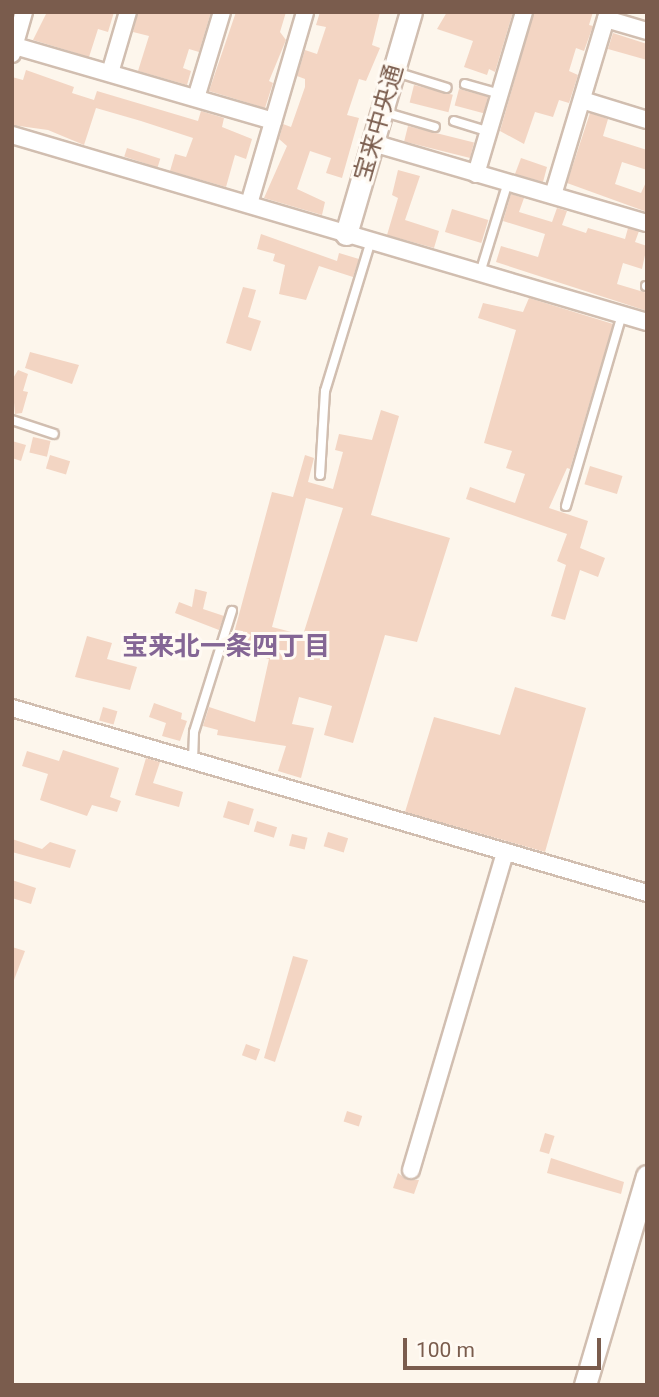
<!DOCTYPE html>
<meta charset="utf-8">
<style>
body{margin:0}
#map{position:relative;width:659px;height:1397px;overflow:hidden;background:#fdf6ec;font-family:Roboto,"Noto Sans JP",sans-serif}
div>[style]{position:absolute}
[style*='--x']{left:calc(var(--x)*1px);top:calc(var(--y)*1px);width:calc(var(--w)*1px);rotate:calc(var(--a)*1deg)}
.building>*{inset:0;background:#f3d5c3;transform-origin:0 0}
.roads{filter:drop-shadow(2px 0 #d1beb0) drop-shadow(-2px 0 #d1beb0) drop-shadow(0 2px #d1beb0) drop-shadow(0 -2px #d1beb0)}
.lane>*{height:8px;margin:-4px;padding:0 4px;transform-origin:4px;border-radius:4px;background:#fff}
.street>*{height:16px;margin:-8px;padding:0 8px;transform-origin:8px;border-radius:8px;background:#fff}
.secondary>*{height:21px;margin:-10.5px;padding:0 10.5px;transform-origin:10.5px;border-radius:10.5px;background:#fff}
span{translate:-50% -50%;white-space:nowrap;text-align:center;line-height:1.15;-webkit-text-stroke:6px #fffaf3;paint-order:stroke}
.street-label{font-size:24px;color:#7a5c4d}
.neighbourhood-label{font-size:26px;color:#846695;font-weight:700}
.frame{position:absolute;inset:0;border:14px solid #7a5c4d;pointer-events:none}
.scale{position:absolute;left:403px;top:1338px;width:198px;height:32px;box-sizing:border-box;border:4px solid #7a5c4d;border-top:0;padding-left:9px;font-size:21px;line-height:24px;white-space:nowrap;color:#7a5c4d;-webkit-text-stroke:5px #fffaf3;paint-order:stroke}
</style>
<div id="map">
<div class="building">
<i style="clip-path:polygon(47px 12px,114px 12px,108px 32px,98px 29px,89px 57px,33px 40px)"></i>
<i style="clip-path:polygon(138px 12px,211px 12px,199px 52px,189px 49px,183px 68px,191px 71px,187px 85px,138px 71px,149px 36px,133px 32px)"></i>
<i style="clip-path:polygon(236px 12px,286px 12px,280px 32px,286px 40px,269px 81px,273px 83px,265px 108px,209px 91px)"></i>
<i style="clip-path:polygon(320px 12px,380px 12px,372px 45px,380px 48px,366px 81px,359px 79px,347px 115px,359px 118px,342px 178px,326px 173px,331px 158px,310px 151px,297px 189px,325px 202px,322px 215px,264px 198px,287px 146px,279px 139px,283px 124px,291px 127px,305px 87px,305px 79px,297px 76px,305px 50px,317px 54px,326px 27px,316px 25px)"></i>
<i style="clip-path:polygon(447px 12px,513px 12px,495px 72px,489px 69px,487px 75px,464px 67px,473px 41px,437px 29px)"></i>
<i style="clip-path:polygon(534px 12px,593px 12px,589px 25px,593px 26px,584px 51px,576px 48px,569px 71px,578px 75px,569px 103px,559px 100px,553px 117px,535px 112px,524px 144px,500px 131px)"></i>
<i style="clip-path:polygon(613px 33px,647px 44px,647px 60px,608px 49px)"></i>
<i style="clip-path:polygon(26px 70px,74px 87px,72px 93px,94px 100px,97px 91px,198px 121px,201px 111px,224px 118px,222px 127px,252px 139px,246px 159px,235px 155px,226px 187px,170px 171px,175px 154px,186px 157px,193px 138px,141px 121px,96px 108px,84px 145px,48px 130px,12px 125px,12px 77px,23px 80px)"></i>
<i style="left:414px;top:85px;width:40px;height:18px;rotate:14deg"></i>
<i style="left:459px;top:89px;width:30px;height:17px;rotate:15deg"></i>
<i style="clip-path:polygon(590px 113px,608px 119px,603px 136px,647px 150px,647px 170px,622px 162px,615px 184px,641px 193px,647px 180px,647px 212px,567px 183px)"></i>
<i style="left:408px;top:126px;width:68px;height:16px;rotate:14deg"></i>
<i style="left:127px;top:148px;width:35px;height:9px;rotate:18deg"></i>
<i style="clip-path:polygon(521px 158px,547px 167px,543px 182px,515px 174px)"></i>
<i style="clip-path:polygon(398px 170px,420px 176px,405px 220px,439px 231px,434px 248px,387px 235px,398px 198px,392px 195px)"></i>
<i style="clip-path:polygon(511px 194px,524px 198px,519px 212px,552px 222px,557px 208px,567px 211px,562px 225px,586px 233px,588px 228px,625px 239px,628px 228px,639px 231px,635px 242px,647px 246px,642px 269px,623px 263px,617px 284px,647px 293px,647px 311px,496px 262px,501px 246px,538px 257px,545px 234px,503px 221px)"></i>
<i style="left:452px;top:209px;width:38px;height:24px;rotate:17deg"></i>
<i style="clip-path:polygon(261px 234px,337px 261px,339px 253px,359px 259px,353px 277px,319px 266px,306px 300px,279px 294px,285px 265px,273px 261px,275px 254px,257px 249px)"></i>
<i style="clip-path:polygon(243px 287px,256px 290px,248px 317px,261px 321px,251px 351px,226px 343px)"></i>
<i style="clip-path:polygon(529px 298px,613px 324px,570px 469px,567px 468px,549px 508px,588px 521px,580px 548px,605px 558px,598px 577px,580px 570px,565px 620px,551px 616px,566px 565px,557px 561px,567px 534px,466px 499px,470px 487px,515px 503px,525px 474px,506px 468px,512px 451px,484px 443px,516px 330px,478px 318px,483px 303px,523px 312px)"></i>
<i style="clip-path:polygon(30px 352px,79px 365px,72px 384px,25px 368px)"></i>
<i style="clip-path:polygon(18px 370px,28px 374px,23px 391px,28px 392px,22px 413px,15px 414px,12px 380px)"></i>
<i style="clip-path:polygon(evenodd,381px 410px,399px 416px,371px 515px,450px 538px,417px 642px,385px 635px,353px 743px,324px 735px,332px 706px,299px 697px,292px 724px,314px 728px,301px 778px,278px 771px,286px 746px,217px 735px,218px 730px,203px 726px,209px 707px,255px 722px,269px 659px,230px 648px,272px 492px,293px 497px,305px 455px,314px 458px,308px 482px,333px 489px,343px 452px,335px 450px,339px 434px,372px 440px,381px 410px,306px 498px,343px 508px,303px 635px,272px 627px,306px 498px)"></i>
<i style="left:33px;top:437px;width:18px;height:16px;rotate:13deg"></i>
<i style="clip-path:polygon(12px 441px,26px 445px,21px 461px,12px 458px)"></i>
<i style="left:50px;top:455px;width:21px;height:14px;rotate:17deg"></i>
<i style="left:590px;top:466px;width:34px;height:19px;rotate:17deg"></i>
<i style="clip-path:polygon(195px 589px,207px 592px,203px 609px,224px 616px,219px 630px,175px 613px,179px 602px,192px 607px)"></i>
<i style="clip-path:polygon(87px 636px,112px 643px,107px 659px,137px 667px,130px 690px,75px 677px)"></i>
<i style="clip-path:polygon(515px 687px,586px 708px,545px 852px,405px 812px,434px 717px,500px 735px)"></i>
<i style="clip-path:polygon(154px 703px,182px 713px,181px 719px,187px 721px,180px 741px,162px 736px,166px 723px,149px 717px)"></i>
<i style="left:103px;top:707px;width:15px;height:14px;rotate:16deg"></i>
<i style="clip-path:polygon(63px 750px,119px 768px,110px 797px,121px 801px,117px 812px,92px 805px,87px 816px,40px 800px,48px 774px,22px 766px,27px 751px,59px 761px)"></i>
<i style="clip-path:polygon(146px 758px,160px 762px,153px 783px,183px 792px,179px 807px,135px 795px)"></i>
<i style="left:228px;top:801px;width:27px;height:17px;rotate:17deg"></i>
<i style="left:257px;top:821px;width:21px;height:11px;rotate:17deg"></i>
<i style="left:328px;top:832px;width:21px;height:15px;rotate:17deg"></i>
<i style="left:292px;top:834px;width:16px;height:12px;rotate:14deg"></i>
<i style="clip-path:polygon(12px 839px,42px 849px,50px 842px,76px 850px,70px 868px,12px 852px)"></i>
<i style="clip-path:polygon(12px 880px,36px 888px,31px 904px,12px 898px)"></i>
<i style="clip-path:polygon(12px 947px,25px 951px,14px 980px,12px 979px)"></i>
<i style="clip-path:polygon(293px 956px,308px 960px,275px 1062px,264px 1058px)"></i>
<i style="left:246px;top:1044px;width:15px;height:12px;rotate:20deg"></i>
<i style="left:347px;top:1111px;width:16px;height:11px;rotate:18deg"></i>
<i style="left:545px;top:1133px;width:10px;height:19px;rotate:17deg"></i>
<i style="clip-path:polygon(551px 1158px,624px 1182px,621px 1194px,547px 1173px)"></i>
<i style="clip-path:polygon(398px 1173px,407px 1180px,419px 1180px,414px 1194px,393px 1188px)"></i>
</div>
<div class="roads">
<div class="lane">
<i style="--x:396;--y:72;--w:53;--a:17.4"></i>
<i style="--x:465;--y:84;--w:36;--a:16"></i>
<i style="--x:384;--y:112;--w:53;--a:16.4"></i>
<i style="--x:454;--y:121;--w:37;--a:17"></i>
<i style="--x:480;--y:273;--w:95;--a:-72.9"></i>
<i style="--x:646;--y:286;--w:1;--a:0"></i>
<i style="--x:12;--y:420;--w:44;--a:18.4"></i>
<i style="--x:320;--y:475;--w:84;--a:-86.6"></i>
<i style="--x:325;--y:391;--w:157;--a:-73"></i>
<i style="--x:566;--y:506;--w:199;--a:-73.7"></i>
<i style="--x:193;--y:761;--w:29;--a:-88"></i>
<i style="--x:194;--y:732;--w:127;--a:-72.6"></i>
</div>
<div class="street">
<i style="--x:606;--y:19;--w:43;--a:16.3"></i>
<i style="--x:15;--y:46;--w:269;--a:16.2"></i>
<i style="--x:12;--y:54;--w:44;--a:-74.1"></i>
<i style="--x:110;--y:73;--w:64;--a:-73.6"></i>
<i style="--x:196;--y:98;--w:90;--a:-73.2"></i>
<i style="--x:582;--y:100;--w:68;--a:17.1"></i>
<i style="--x:12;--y:135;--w:662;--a:16.41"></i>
<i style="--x:373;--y:143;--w:285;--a:16.3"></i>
<i style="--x:476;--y:174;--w:169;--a:-73.5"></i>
<i style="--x:553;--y:195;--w:191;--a:-73.3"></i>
<i style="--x:249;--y:204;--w:200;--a:-73.7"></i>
<i style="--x:12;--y:708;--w:661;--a:16.24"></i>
<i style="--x:411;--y:1170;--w:332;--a:-73.5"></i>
</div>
<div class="secondary">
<i style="--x:346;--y:234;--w:231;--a:-73.7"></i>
<i style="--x:585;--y:1385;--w:218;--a:-73.5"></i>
</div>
</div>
<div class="street-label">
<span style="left:379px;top:123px;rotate:-74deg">宝来中央通</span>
</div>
<div class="neighbourhood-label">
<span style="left:226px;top:647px">宝来北一条四丁目</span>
</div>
<div class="frame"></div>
<div class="scale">100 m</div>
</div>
